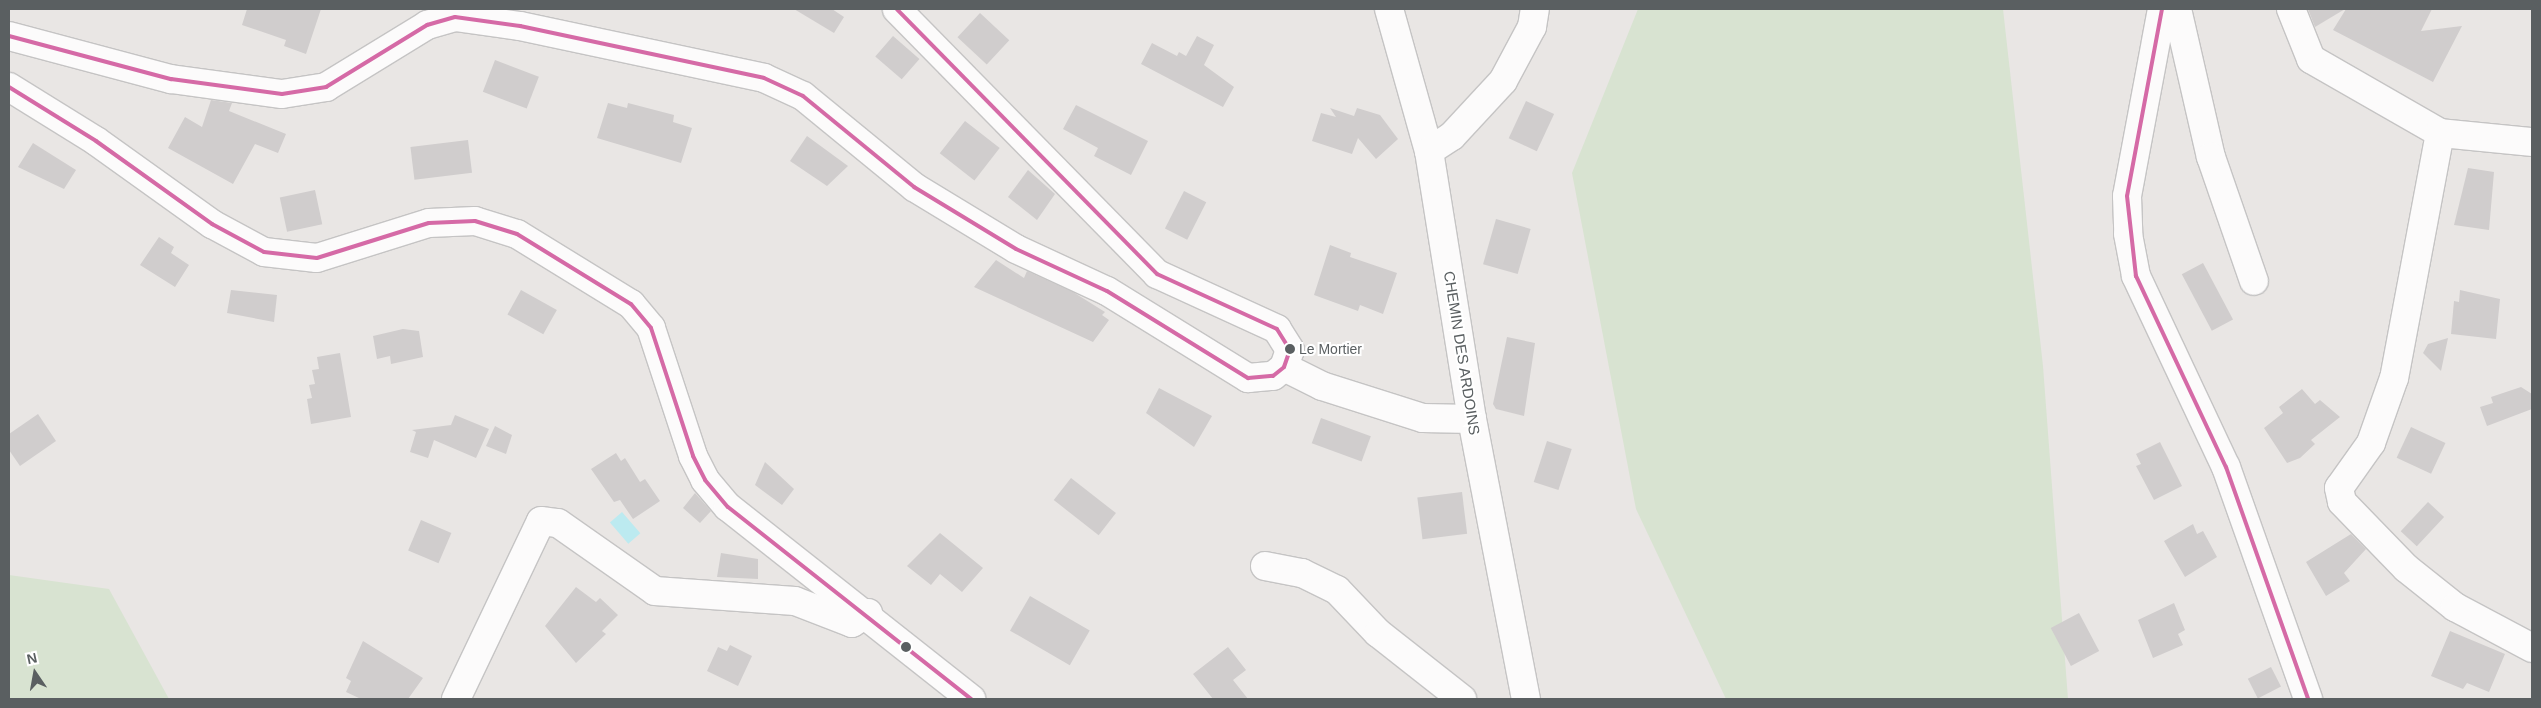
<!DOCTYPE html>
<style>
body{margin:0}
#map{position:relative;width:2541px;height:708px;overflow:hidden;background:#e9e6e4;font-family:Helvetica,sans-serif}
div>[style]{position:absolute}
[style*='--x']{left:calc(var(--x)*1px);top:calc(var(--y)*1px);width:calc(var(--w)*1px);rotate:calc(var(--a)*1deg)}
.green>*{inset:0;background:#d8e3d1}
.water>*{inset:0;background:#bceaf0;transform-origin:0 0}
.building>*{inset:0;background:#d0cdcd;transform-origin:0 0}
.roads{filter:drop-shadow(1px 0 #c5c4c4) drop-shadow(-1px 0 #c5c4c4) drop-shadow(0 1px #c5c4c4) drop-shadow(0 -1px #c5c4c4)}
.minor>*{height:28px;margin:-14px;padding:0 14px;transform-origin:14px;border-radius:14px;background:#fcfbfb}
.bus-1>*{height:4px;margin:-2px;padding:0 2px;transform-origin:2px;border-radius:2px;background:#d56aa6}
.dots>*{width:14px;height:14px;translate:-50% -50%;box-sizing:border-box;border:2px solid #fff;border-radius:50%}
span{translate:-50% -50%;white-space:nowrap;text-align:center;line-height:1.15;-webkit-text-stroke:4px #fff;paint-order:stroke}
.bus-label{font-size:14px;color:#5a5f61}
.left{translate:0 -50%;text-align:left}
.street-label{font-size:15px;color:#5a5f61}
.frame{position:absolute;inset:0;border:10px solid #5a5f61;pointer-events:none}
.north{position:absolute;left:10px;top:648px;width:50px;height:50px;-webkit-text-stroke:4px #fff;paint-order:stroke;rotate:348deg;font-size:14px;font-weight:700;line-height:20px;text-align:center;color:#5a5f61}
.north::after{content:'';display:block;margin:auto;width:18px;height:22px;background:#5a5f61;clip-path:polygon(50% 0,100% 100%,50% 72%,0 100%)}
</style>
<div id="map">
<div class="green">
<i style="clip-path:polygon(1638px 9px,2003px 9px,2043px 366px,2068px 699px,1726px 699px,1636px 509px,1572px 173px)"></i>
<i style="clip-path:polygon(9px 575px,109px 589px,169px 699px,9px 699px)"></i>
</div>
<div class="water">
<i style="left:622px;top:512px;width:28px;height:16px;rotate:49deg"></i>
</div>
<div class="building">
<i style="clip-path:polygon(247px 9px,321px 9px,306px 54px,284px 46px,286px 40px,242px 25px)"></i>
<i style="clip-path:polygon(794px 9px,832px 9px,844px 17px,834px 33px)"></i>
<i style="clip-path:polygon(2308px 9px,2345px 9px,2315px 27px)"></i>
<i style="clip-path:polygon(2346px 9px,2432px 9px,2421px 31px,2462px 26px,2433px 82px,2333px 30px)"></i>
<i style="left:980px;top:13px;width:40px;height:33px;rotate:43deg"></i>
<i style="left:893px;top:36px;width:35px;height:27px;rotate:41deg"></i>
<i style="clip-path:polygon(1197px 36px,1214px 45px,1204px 65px,1234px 87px,1223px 107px,1141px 64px,1152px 43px,1177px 56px,1179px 52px,1186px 56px)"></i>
<i style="left:495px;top:60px;width:47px;height:34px;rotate:21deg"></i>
<i style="clip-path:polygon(211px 100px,232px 103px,229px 111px,286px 134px,278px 153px,255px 144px,233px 184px,168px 148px,185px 117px,202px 127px)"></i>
<i style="left:1526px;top:101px;width:31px;height:41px;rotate:25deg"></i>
<i style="clip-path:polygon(608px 103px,627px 108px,628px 103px,674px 115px,673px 122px,692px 128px,681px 163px,597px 138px)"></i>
<i style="clip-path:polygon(1076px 105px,1148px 141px,1131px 175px,1094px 156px,1098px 148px,1063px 129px)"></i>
<i style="clip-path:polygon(1330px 108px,1354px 116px,1357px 108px,1380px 115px,1398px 139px,1376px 159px,1358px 138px,1352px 154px,1312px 141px,1321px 113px,1336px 117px)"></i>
<i style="left:965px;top:121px;width:44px;height:41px;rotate:38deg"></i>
<i style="clip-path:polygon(807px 136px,848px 166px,827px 186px,790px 161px)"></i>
<i style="left:468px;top:140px;width:33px;height:58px;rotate:83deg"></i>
<i style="clip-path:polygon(33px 143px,76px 170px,64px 189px,18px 167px)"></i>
<i style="clip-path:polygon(2468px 168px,2494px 172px,2489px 230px,2454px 225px)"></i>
<i style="clip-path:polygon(1028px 170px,1055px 194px,1037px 220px,1008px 197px)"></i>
<i style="left:315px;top:190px;width:35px;height:36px;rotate:78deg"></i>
<i style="left:1184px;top:191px;width:25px;height:42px;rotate:27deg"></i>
<i style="left:1496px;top:219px;width:36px;height:47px;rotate:16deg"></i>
<i style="clip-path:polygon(159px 237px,174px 247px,171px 253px,189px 265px,175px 287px,140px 265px)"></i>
<i style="clip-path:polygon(1330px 245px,1351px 253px,1350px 257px,1397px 273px,1383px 314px,1360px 305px,1358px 311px,1314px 295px)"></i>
<i style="clip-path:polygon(996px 260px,1024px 278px,1027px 271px,1073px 292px,1105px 312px,1102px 315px,1109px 320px,1093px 342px,974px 287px)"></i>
<i style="left:2203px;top:263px;width:64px;height:24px;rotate:62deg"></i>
<i style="clip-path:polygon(231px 290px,277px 295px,274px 322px,227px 313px)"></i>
<i style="left:521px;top:290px;width:41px;height:28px;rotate:29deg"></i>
<i style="clip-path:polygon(2460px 290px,2500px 299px,2496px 339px,2451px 334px,2454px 301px,2459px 302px)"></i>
<i style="clip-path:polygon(403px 329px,419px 331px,423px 357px,391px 364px,390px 356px,377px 359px,373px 336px)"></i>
<i style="clip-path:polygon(1507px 337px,1535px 343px,1524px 416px,1496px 409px,1493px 404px)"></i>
<i style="clip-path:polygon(2448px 338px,2441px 371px,2423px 353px,2428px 344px)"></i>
<i style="clip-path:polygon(340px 353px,351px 417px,311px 424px,307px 399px,312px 398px,309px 385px,315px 384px,312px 370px,319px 369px,317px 357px)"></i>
<i style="clip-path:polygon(2521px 387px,2532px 394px,2532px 409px,2487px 426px,2480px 407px,2493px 403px,2491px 397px)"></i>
<i style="clip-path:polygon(1159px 388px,1212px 416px,1194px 447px,1146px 413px)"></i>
<i style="clip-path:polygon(2302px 389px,2315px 404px,2320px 400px,2340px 417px,2311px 440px,2315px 444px,2300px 458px,2287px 463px,2264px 428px,2283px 413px,2279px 407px)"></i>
<i style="clip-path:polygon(38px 414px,56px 441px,20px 466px,9px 450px,9px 434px)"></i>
<i style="clip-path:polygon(455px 415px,489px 429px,476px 458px,434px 440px,428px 458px,410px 452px,416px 432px,412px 430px,451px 425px)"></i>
<i style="left:1321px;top:418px;width:53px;height:27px;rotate:20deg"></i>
<i style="clip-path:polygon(495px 426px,512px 435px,506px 454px,486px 446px)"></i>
<i style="left:2411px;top:427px;width:38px;height:34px;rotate:25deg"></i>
<i style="left:1547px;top:441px;width:26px;height:43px;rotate:18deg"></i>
<i style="clip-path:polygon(2160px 442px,2182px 486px,2154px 500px,2136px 466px,2141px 464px,2136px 454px)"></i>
<i style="clip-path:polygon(616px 453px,621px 461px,625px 458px,640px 482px,645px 479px,660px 501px,633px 519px,620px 500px,614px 502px,591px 469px)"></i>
<i style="clip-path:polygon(765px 462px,794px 489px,782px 505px,755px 485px)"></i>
<i style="left:1071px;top:478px;width:57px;height:28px;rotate:38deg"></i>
<i style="left:1462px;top:492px;width:42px;height:45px;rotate:83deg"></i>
<i style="clip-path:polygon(695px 493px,711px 511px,700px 523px,683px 508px)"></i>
<i style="left:2428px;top:502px;width:22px;height:40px;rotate:43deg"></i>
<i style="left:421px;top:520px;width:33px;height:33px;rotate:23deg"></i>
<i style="clip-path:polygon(2193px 524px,2197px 534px,2203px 531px,2217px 557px,2185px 577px,2164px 541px)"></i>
<i style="clip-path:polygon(940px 533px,983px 568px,962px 592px,940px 574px,931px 585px,907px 566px)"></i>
<i style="clip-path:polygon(2351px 534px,2366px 549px,2344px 573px,2350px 581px,2326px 596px,2306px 562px)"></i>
<i style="clip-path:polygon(721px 553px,758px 559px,758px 579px,717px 577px)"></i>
<i style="clip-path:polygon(576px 587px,596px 602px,600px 598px,618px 615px,602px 631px,606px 634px,576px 663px,545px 626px)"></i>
<i style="left:1030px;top:596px;width:69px;height:40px;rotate:30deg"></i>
<i style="clip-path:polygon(2174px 603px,2185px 630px,2178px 634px,2183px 645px,2153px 658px,2138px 620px)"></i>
<i style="left:2079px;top:613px;width:43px;height:32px;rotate:62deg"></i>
<i style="clip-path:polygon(2450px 631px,2505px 654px,2489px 692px,2467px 683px,2463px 689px,2431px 676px)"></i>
<i style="clip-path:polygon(363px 641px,423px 678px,408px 699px,361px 699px,346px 692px,351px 681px,346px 678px)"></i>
<i style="clip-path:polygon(730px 645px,752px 656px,738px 686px,707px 671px,718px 647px,727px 651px)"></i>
<i style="clip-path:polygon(1228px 647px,1246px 670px,1233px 680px,1248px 699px,1213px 699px,1193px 674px)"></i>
<i style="left:2271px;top:667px;width:22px;height:26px;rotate:63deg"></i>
</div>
<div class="roads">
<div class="minor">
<i style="--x:1389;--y:9;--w:148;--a:74.3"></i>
<i style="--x:1429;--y:151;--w:271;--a:80.9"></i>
<i style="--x:1472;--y:419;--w:285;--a:79.1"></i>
<i style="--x:2162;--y:9;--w:190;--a:100.6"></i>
<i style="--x:2127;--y:196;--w:38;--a:88"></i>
<i style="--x:2128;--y:234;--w:43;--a:79.2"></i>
<i style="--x:2136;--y:276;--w:211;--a:64.8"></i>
<i style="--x:2226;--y:467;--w:246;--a:70.5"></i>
<i style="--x:2177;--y:9;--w:152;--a:77.1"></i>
<i style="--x:2211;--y:157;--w:131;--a:70.9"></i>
<i style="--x:2291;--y:9;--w:54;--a:68.2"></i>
<i style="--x:2311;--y:59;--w:149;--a:29.8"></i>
<i style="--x:2440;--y:133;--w:92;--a:5.6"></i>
<i style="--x:9;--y:36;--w:168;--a:14.9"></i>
<i style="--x:171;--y:79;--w:112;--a:7.7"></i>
<i style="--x:282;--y:94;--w:45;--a:-9"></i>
<i style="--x:326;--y:87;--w:119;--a:-31.5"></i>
<i style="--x:427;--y:25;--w:29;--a:-16"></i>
<i style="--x:455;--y:17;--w:66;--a:7.9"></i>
<i style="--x:520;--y:26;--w:249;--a:12"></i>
<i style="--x:764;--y:78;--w:43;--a:24.8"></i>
<i style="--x:803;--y:96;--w:144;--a:39.3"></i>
<i style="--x:914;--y:187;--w:119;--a:31.3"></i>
<i style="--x:1016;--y:249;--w:100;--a:24.8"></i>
<i style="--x:1107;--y:291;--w:166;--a:31.7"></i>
<i style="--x:1248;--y:378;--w:25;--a:-5"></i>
<i style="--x:1273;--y:376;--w:14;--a:-39"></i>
<i style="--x:1284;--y:367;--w:18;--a:-71"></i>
<i style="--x:1290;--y:350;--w:25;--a:-122"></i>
<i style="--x:1277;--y:329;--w:132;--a:-155.4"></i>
<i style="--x:1157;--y:274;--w:371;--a:-134.5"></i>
<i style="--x:9;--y:87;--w:102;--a:31.8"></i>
<i style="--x:96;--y:141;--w:143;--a:35.6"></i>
<i style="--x:212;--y:224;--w:59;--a:28.3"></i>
<i style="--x:264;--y:252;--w:53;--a:6.5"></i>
<i style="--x:317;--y:258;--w:117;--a:-17.4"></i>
<i style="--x:429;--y:223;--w:46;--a:-2.5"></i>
<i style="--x:475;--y:221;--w:44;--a:17.2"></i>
<i style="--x:517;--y:234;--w:134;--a:31.6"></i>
<i style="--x:631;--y:304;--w:31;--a:50"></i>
<i style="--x:651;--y:328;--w:135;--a:71.8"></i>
<i style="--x:693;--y:456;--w:27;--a:63"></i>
<i style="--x:705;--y:480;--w:35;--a:50"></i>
<i style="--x:728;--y:507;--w:310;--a:38.3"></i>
<i style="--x:2440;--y:133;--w:249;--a:100.6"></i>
<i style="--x:2394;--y:378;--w:69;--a:109.5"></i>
<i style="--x:2371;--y:443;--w:55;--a:125.4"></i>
<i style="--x:2339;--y:488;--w:14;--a:78"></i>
<i style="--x:2342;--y:502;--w:92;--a:45.9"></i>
<i style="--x:2406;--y:568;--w:63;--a:38.5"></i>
<i style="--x:2455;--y:607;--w:87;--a:28"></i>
<i style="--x:1429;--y:151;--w:27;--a:-33"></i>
<i style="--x:1452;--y:136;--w:75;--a:-47.2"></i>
<i style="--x:1503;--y:81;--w:61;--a:-61.8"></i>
<i style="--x:1532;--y:27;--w:18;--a:-81"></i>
<i style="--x:1284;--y:367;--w:42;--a:26.6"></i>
<i style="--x:1322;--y:386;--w:106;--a:17.6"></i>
<i style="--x:1423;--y:418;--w:49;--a:1.2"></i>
<i style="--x:1265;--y:566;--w:38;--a:11"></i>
<i style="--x:1302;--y:573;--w:39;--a:26"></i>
<i style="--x:1337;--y:590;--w:59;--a:46.4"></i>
<i style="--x:1378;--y:633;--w:107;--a:38.2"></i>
<i style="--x:456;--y:699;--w:197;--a:-64.5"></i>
<i style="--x:541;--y:521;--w:17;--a:7"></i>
<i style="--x:558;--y:523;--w:118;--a:35"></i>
<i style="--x:655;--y:591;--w:140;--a:4.1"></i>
<i style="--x:795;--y:601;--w:61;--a:21.1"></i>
<i style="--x:852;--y:623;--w:19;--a:-32"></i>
</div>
</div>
<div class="bus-1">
<i style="--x:2162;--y:9;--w:190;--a:100.6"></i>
<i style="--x:2127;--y:196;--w:81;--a:83.6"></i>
<i style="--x:2136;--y:276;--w:211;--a:64.8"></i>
<i style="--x:2226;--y:467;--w:246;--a:70.5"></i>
<i style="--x:9;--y:36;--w:168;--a:14.9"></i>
<i style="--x:171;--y:79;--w:112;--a:7.7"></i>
<i style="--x:282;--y:94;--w:45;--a:-9"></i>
<i style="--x:326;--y:87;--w:119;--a:-31.5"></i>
<i style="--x:427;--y:25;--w:29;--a:-16"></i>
<i style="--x:455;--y:17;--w:66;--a:7.9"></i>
<i style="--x:520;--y:26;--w:249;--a:12"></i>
<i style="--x:764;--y:78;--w:43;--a:24.8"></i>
<i style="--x:803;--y:96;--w:144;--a:39.3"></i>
<i style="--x:914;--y:187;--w:119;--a:31.3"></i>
<i style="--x:1016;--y:249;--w:100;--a:24.8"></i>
<i style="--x:1107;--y:291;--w:166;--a:31.7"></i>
<i style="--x:1248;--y:378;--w:25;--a:-5"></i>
<i style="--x:1273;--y:376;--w:14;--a:-39"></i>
<i style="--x:1284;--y:367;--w:18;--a:-71"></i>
<i style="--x:1290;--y:350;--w:25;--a:-122"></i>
<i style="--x:1277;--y:329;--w:132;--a:-155.4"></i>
<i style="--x:1157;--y:274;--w:371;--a:-134.5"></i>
<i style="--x:9;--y:87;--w:102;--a:31.8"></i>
<i style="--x:96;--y:141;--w:143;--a:35.6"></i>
<i style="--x:212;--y:224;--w:59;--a:28.3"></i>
<i style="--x:264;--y:252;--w:53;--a:6.5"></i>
<i style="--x:317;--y:258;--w:117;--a:-17.4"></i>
<i style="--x:429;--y:223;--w:46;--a:-2.5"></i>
<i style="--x:475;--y:221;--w:44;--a:17.2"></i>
<i style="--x:517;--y:234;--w:134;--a:31.6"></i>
<i style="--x:631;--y:304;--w:31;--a:50"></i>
<i style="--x:651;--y:328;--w:135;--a:71.8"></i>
<i style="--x:693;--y:456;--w:27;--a:63"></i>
<i style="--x:705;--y:480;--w:35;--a:50"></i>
<i style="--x:728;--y:507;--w:310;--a:38.3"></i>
</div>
<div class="dots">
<i style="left:1290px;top:349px;background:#5a5f61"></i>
<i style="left:906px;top:647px;background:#5a5f61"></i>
</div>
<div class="bus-label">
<span class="left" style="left:1299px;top:349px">Le Mortier</span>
</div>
<div class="street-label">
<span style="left:1462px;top:353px;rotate:81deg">CHEMIN DES ARDOINS</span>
</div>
<div class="frame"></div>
<div class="north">N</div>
</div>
